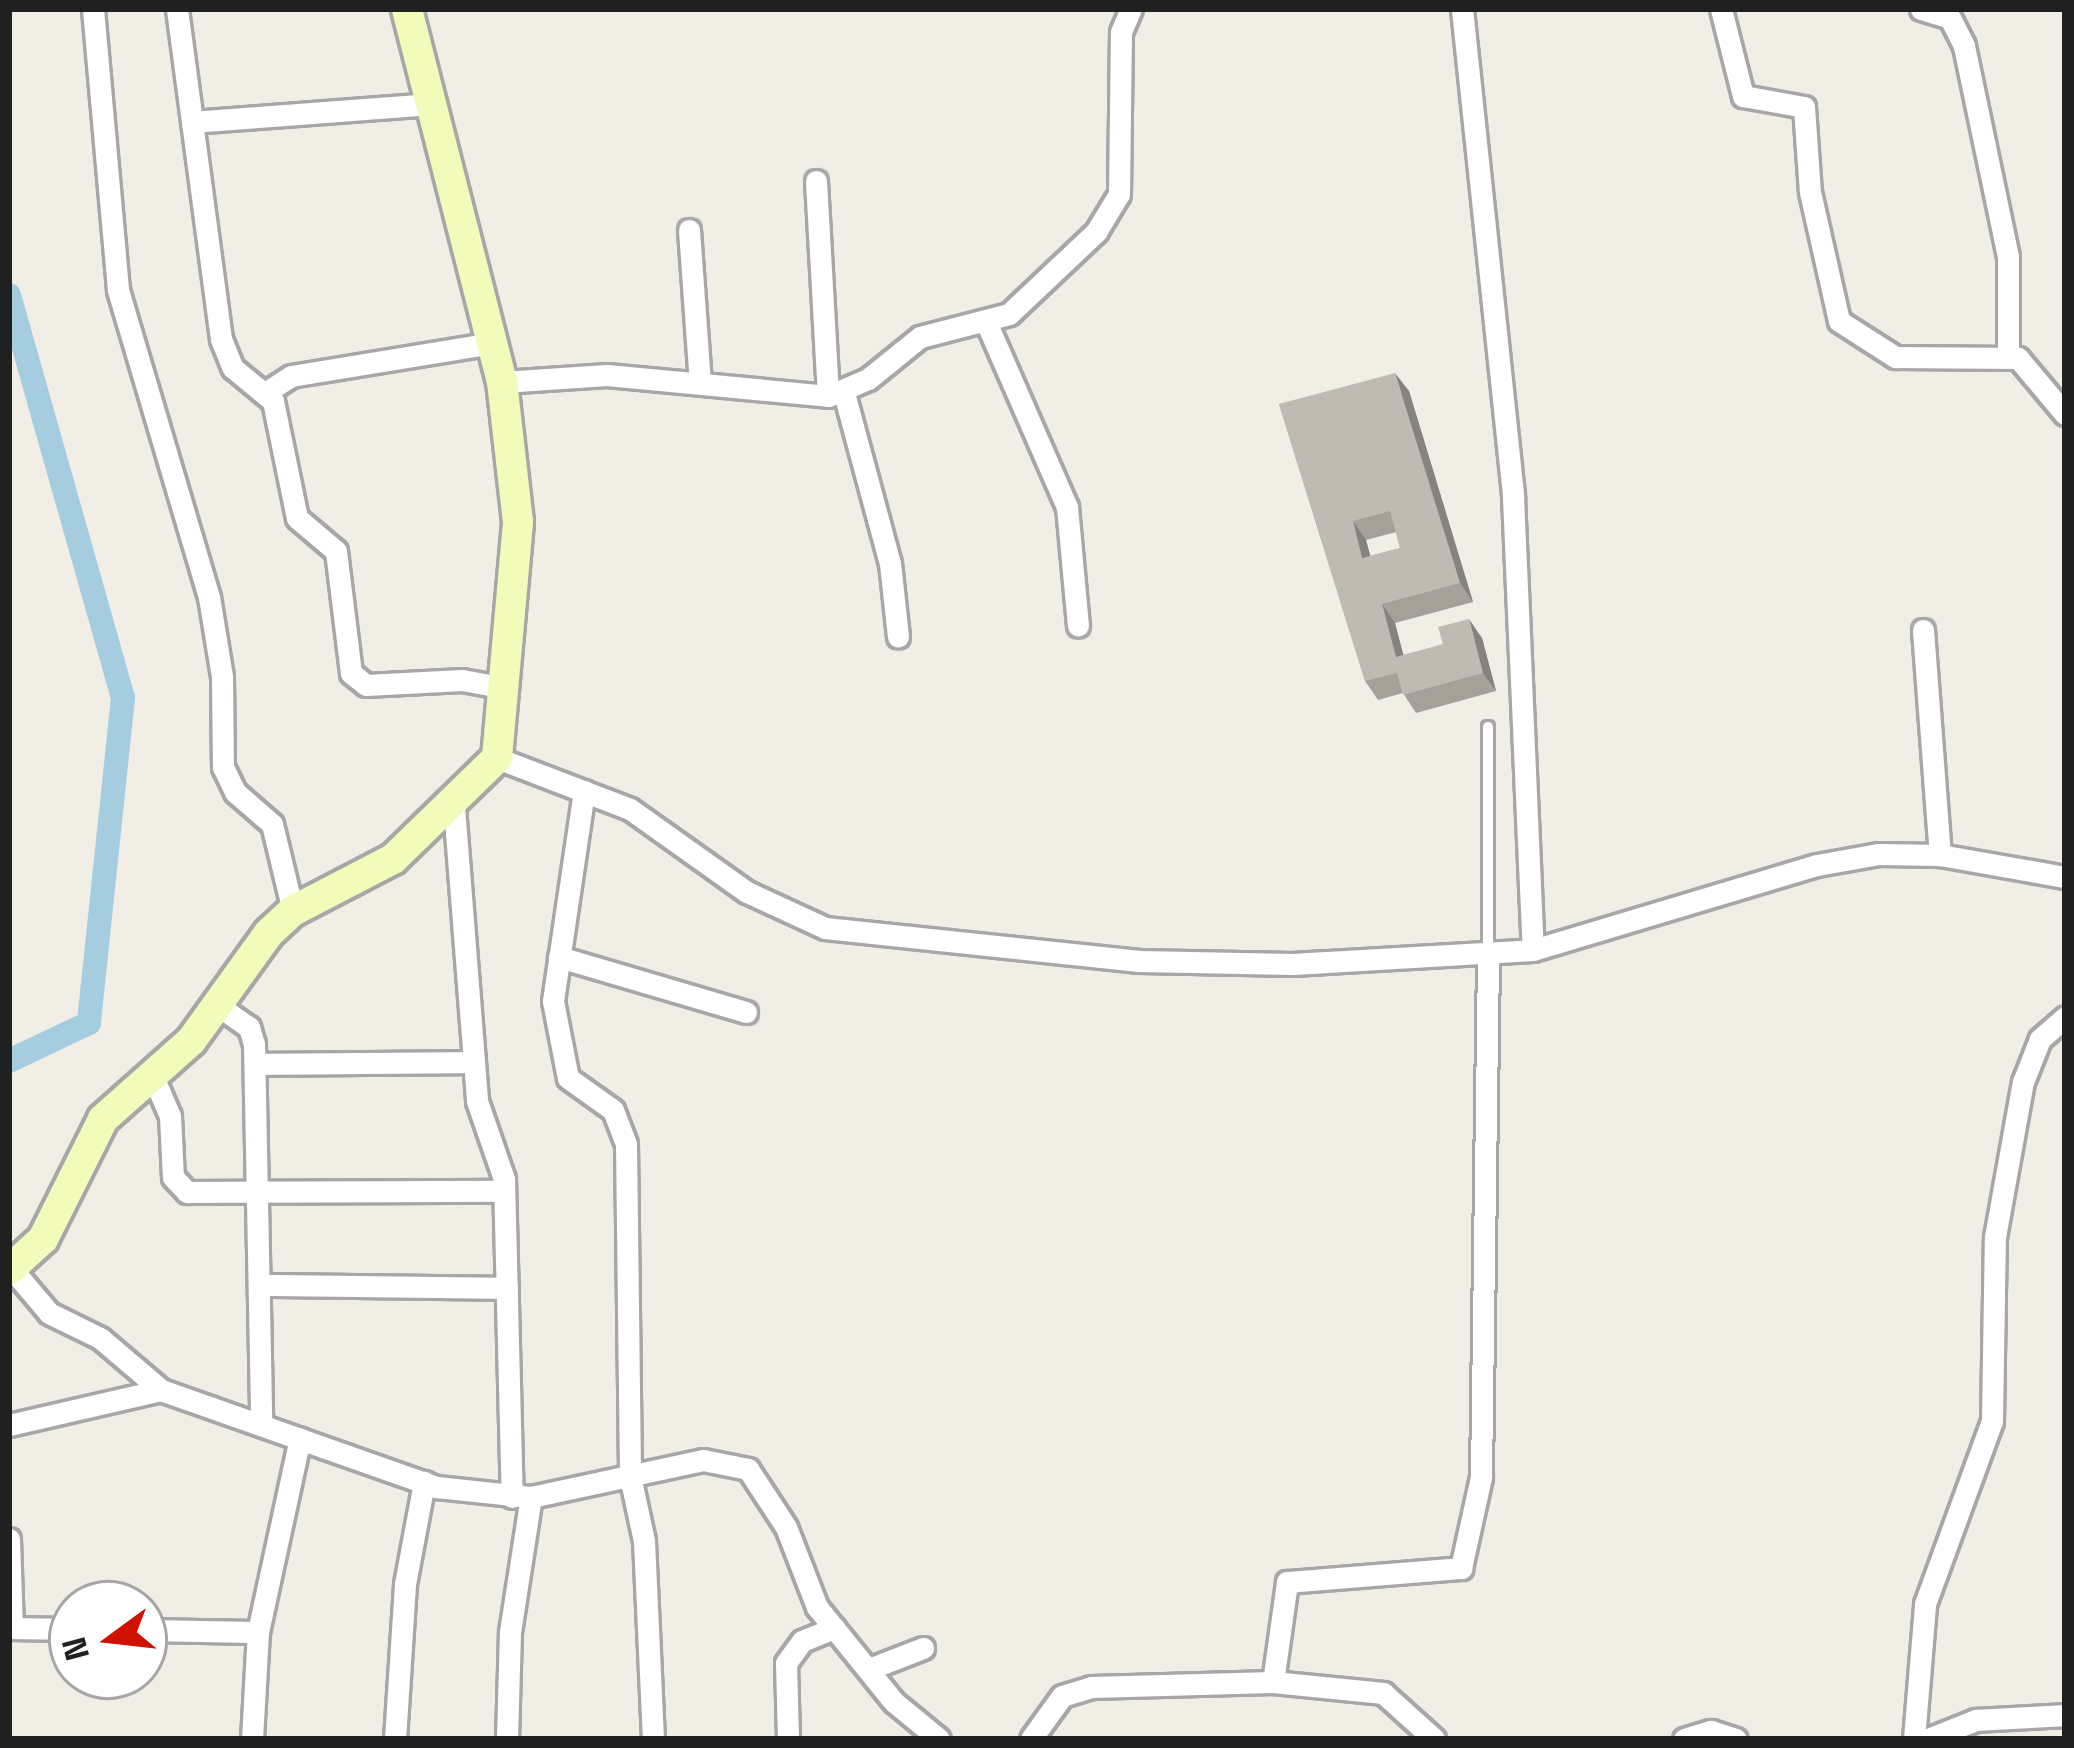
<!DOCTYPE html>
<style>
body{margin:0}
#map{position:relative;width:2074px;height:1748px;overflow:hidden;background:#f1eee6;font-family:"Space Grotesk",sans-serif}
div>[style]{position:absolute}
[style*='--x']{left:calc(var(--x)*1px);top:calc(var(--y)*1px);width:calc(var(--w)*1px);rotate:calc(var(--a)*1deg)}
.canal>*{height:24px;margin:-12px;padding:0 12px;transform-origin:12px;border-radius:12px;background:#a6cddf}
.roads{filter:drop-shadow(3px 0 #a7a7a7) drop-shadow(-3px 0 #a7a7a7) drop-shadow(0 3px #a7a7a7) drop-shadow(0 -3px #a7a7a7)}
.lane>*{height:10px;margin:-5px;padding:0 5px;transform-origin:5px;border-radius:5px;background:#fff}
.street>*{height:21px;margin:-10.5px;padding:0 10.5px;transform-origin:10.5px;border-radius:10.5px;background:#fff}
.secondary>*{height:30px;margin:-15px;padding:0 15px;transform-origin:15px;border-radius:15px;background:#f2fbba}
.wall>*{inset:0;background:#a6a099}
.shaded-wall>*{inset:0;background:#87827d}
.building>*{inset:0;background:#c1bab2}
span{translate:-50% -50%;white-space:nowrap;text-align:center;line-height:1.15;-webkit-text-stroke:10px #fff;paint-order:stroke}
.frame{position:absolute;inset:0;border:12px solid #202020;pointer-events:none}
.north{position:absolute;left:48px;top:1580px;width:120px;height:120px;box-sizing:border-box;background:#fff;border:3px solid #a6a6a6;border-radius:50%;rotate:255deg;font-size:33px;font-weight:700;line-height:48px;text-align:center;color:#202020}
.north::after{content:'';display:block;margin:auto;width:42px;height:54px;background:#d01100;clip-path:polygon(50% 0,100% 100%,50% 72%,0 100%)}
</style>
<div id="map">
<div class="canal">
<i style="--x:9;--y:295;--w:419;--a:74.2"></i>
<i style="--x:123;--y:698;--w:327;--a:96"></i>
<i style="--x:89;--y:1023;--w:89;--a:154.6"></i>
</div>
<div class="roads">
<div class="lane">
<i style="--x:1488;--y:951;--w:224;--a:-90"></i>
</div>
<div class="street">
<i style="--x:93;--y:9;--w:282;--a:84.9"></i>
<i style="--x:118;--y:290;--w:320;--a:73.5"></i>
<i style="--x:209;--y:597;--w:80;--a:80.7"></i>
<i style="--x:222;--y:676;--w:91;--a:89.4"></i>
<i style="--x:223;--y:767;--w:28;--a:64"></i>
<i style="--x:235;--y:792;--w:49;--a:40.9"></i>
<i style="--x:272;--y:824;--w:89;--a:76.4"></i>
<i style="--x:177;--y:9;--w:333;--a:82.4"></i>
<i style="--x:221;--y:339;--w:31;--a:68"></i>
<i style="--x:233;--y:368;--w:52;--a:39.5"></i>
<i style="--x:273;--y:401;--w:119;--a:78.4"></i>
<i style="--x:297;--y:518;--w:51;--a:40.2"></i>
<i style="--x:336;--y:551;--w:123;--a:83"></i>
<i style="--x:351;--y:673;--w:19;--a:39"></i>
<i style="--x:366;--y:685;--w:96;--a:-3"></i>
<i style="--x:462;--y:680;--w:45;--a:10.3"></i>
<i style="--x:1462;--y:9;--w:491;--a:84"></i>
<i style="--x:1513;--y:497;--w:453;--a:87.5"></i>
<i style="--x:1721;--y:9;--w:90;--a:75.8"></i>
<i style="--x:1743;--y:96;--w:62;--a:10.2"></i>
<i style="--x:1804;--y:107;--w:85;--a:86"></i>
<i style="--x:1810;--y:192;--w:132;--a:77.3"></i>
<i style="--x:1839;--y:321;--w:67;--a:32.7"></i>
<i style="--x:1895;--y:357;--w:123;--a:0.5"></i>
<i style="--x:2018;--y:358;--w:73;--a:50"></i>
<i style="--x:1921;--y:9;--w:30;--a:17"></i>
<i style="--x:1950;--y:18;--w:31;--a:63"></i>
<i style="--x:1964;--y:46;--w:216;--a:78.2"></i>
<i style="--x:2008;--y:257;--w:98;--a:90"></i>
<i style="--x:192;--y:122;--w:243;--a:-4.3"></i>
<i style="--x:816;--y:181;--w:215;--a:86.8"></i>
<i style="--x:689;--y:230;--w:154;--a:85.9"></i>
<i style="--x:987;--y:324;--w:200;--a:66.4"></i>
<i style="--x:1067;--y:507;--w:119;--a:84.7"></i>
<i style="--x:502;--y:382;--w:105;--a:-3.8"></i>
<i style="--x:607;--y:375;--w:222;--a:5.4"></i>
<i style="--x:828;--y:396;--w:43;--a:-23"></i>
<i style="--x:868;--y:379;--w:67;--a:-38.9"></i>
<i style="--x:920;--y:337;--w:92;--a:-14.5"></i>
<i style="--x:1009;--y:314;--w:120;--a:-43.3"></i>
<i style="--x:1096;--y:232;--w:44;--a:-58.8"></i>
<i style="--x:1119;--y:194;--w:162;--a:-89.3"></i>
<i style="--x:1121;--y:32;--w:25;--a:-67"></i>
<i style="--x:268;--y:391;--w:27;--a:-33"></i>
<i style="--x:291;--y:376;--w:205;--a:-9.3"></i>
<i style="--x:844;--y:393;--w:176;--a:74.9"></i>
<i style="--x:890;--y:563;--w:74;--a:83.8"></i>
<i style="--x:1923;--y:630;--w:226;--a:85.7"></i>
<i style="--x:497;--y:758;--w:142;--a:21"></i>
<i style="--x:630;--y:809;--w:143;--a:35.4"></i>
<i style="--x:747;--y:892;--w:86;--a:24.8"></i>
<i style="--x:825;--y:928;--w:316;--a:6"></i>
<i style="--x:1139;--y:961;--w:153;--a:1.1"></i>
<i style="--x:1292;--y:964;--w:241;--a:-3.3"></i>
<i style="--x:1533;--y:950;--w:296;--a:-16.7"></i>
<i style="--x:1817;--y:865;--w:63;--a:-10.1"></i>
<i style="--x:1879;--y:854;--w:61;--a:0.9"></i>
<i style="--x:1940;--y:855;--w:127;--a:10"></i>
<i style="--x:584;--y:791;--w:212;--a:98.4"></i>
<i style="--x:553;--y:1001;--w:78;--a:79"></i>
<i style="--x:568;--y:1078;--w:55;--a:35.4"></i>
<i style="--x:613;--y:1110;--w:36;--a:69"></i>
<i style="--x:626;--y:1144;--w:332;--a:89.3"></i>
<i style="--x:630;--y:1476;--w:66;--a:77.8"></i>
<i style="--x:644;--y:1541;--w:198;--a:87.4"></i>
<i style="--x:454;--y:807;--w:295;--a:85.5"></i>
<i style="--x:477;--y:1101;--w:83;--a:70.9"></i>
<i style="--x:504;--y:1179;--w:318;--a:88.6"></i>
<i style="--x:559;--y:957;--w:195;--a:16.4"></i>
<i style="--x:220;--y:1007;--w:35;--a:35"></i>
<i style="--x:249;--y:1027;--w:18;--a:74"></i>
<i style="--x:254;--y:1044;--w:381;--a:88.9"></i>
<i style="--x:256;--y:1064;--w:217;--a:-0.5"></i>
<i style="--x:151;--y:1072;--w:48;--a:66.6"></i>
<i style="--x:170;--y:1116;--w:61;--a:87.2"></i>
<i style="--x:173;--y:1177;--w:21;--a:47"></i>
<i style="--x:187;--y:1192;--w:317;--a:-0.2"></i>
<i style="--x:12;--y:1269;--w:57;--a:49.9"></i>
<i style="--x:49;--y:1313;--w:57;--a:26.1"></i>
<i style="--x:100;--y:1338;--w:80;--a:40.4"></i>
<i style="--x:161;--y:1390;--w:293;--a:19.4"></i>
<i style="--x:437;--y:1487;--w:95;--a:6.1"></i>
<i style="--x:531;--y:1497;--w:176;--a:-12.1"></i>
<i style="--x:703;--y:1460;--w:46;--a:11.3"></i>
<i style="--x:748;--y:1469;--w:69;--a:56.8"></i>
<i style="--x:786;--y:1527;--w:86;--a:68.8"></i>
<i style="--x:817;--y:1607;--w:122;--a:51"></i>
<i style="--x:894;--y:1702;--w:58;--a:39.4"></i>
<i style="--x:264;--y:1285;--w:243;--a:0.7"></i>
<i style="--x:9;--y:1425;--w:156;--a:-13"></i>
<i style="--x:9;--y:1539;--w:89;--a:88.1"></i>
<i style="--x:9;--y:1628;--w:63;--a:0.9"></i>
<i style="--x:144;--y:1630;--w:114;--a:1"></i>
<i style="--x:869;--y:1669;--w:58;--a:-21.3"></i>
<i style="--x:1273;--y:1682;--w:101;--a:-82"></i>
<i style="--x:1287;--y:1582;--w:175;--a:-4.6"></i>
<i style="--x:1461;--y:1568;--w:93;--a:-77.6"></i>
<i style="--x:1481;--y:1477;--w:522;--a:-89.23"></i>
<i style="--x:252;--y:1739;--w:107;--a:-86.8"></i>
<i style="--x:258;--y:1632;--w:198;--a:-77.8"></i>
<i style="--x:395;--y:1739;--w:155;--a:-86.3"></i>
<i style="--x:405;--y:1584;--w:104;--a:-79.4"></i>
<i style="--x:507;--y:1739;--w:107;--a:-88.4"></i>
<i style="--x:510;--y:1632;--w:137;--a:-81.2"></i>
<i style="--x:788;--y:1739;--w:76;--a:-91.5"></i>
<i style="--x:786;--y:1663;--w:27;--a:-54"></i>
<i style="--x:802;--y:1641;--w:35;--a:-22"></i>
<i style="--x:1031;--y:1739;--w:53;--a:-54.2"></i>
<i style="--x:1062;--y:1696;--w:30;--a:-17"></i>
<i style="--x:1091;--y:1687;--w:182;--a:-1.6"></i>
<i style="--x:1273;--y:1682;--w:111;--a:5.7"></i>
<i style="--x:1383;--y:1693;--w:69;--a:42"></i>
<i style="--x:1684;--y:1739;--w:28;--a:-17"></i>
<i style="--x:1711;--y:1731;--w:26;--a:18"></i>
<i style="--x:1914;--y:1739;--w:135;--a:-85.3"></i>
<i style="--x:1925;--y:1604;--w:195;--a:-69.9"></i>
<i style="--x:1992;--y:1421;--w:184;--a:-89.1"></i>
<i style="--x:1995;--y:1237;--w:158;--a:-79.8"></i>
<i style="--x:2023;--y:1082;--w:46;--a:-68.4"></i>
<i style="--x:2040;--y:1039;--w:33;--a:-41"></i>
<i style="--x:1928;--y:1739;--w:52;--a:-21.6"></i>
<i style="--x:1976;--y:1720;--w:89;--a:-3.2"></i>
</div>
<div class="secondary">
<i style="--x:9;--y:1270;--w:46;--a:-42.4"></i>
<i style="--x:43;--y:1239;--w:134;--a:-63.4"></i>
<i style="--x:103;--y:1119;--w:118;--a:-41.6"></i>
<i style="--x:191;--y:1041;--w:133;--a:-54.2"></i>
<i style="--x:269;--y:933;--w:33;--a:-43"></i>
<i style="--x:293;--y:911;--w:113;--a:-27.5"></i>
<i style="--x:393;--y:859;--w:145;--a:-44.2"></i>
<i style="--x:497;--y:758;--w:237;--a:-84.9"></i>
<i style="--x:518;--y:522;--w:141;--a:-96.5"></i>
<i style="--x:502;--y:382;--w:385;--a:-104.3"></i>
</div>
</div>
<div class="wall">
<i style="clip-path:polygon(evenodd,1409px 391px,1473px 602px,1395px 623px,1403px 655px,1482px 638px,1496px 691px,1416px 713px,1403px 693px,1378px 700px,1365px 681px,1279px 404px,1409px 391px,1396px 532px,1400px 548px,1370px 556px,1366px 540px,1396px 532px)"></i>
</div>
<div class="shaded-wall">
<i style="clip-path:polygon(1395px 373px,1409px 391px,1473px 602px,1460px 583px)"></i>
<i style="clip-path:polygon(1353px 521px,1366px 540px,1376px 577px,1362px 558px)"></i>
<i style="clip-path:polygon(1382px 604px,1395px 623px,1409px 676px,1396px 657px)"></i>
<i style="clip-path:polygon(1469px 619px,1482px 638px,1496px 691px,1483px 673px)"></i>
</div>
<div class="building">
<i style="clip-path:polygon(evenodd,1395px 373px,1460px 583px,1382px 604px,1396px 657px,1443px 644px,1438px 627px,1469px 619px,1483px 673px,1403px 695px,1397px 673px,1365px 681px,1279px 404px,1395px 373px,1390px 511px,1400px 548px,1362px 558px,1353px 521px,1390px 511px)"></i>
</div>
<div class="frame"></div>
<div class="north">N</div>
</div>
